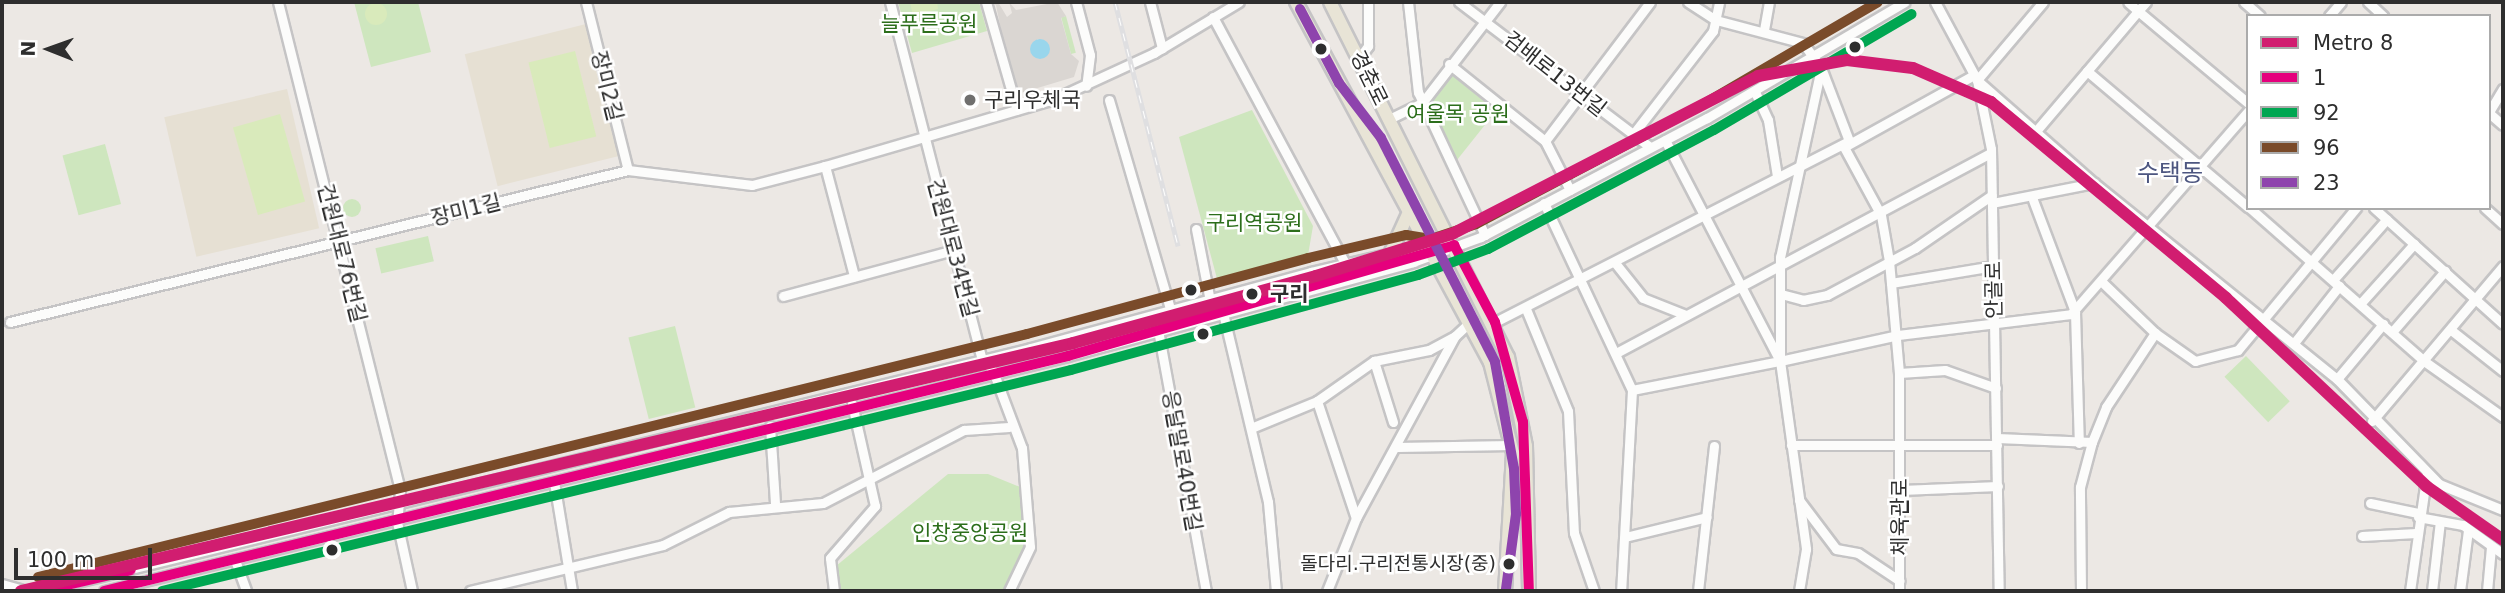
<!DOCTYPE html>
<meta charset="utf-8">
<style>
body{margin:0}
#map{position:relative;width:2505px;height:593px;overflow:hidden;background:#ece8e4;font-family:"DejaVu Sans","Noto Sans KR",sans-serif}
div>[style]{position:absolute}
[style*='--x']{left:calc(var(--x)*1px);top:calc(var(--y)*1px);width:calc(var(--w)*1px);rotate:calc(var(--a)*1deg)}
.education>*{inset:0;background:#e6e0d3;transform-origin:0 0}
.green>*{inset:0;background:#cee6be;transform-origin:0 0}
.round{border-radius:50%}
.pitch>*{inset:0;background:#d9eabb;transform-origin:0 0}
.plaza>*{inset:0;background:#dad6d2}
.water>*{inset:0;background:#99d6ec}
.roads{filter:drop-shadow(2px 0 #c5c4c5) drop-shadow(-2px 0 #c5c4c5) drop-shadow(0 2px #c5c4c5) drop-shadow(0 -2px #c5c4c5)}
.minor>*{height:9px;margin:-4.5px;padding:0 4.5px;transform-origin:4.5px;border-radius:4.5px;background:#fcfcfb}
.major>*{height:12px;margin:-6px;padding:0 6px;transform-origin:6px;border-radius:6px;background:#e8e4d6}
.rail>*{height:5px;margin-top:-2.5px;transform-origin:0;background:repeating-linear-gradient(90deg,#fff 0 8px,#dfdfe1 0 16px);box-sizing:border-box;border-block:2px solid #dfdfe1}
.bus-1>*{height:10px;margin:-5px;padding:0 5px;transform-origin:5px;border-radius:5px;background:#e5007d}
.bus-2>*{height:10px;margin:-5px;padding:0 5px;transform-origin:5px;border-radius:5px;background:#00a651}
.bus-3>*{height:10px;margin:-5px;padding:0 5px;transform-origin:5px;border-radius:5px;background:#7a4b2a}
.bus-4>*{height:10px;margin:-5px;padding:0 5px;transform-origin:5px;border-radius:5px;background:#8e44ad}
.metro-1>*{height:12px;margin:-6px;padding:0 6px;transform-origin:6px;border-radius:6px;background:#d11d70}
.dots>*{width:19px;height:19px;translate:-50% -50%;box-sizing:border-box;border:4px solid #fff;border-radius:50%}
span{translate:-50% -50%;white-space:nowrap;text-align:center;line-height:1.15;-webkit-text-stroke:5px #fff;paint-order:stroke}
.bus-label{font-size:19px;color:#2e2e2e}
.right{translate:-100% -50%;text-align:right}
.park-label{font-size:21px;color:#2c6e1b}
.street-label{font-size:21px;color:#2e2e2e}
.poi-label{font-size:21px;color:#2e2e2e}
.left{translate:0 -50%;text-align:left}
.stop-label{font-size:21px;color:#2e2e2e;font-weight:700}
.quarter-label{font-size:24px;color:#4d5680}
.frame{position:absolute;inset:0;border:4px solid #2e2e2e;pointer-events:none}
.legend{position:absolute;left:2246px;top:14px;width:245px;height:196px;box-sizing:border-box;background:#fff;border:2px solid #ababab;margin:0;padding:9px 12px;list-style:none;font-size:21px;color:#2e2e2e}
.legend li{display:flex;align-items:center;gap:14px;height:35px}
.legend b{width:35px;border:2px solid #ababab}
.north{position:absolute;left:14px;top:14px;width:70px;height:70px;-webkit-text-stroke:5px #fff;paint-order:stroke;rotate:271deg;font-size:19px;font-weight:700;line-height:28px;text-align:center;color:#2e2e2e}
.north::after{content:'';display:block;margin:auto;width:24px;height:32px;background:#2e2e2e;clip-path:polygon(50% 0,100% 100%,50% 72%,0 100%)}
.scale{position:absolute;left:14px;top:548px;width:138px;height:32px;box-sizing:border-box;border:4px solid #2e2e2e;border-top:0;padding-left:9px;font-size:21px;line-height:24px;white-space:nowrap;color:#2e2e2e;-webkit-text-stroke:5px #fff;paint-order:stroke}
</style>
<div id="map">
<div class="education">
<i style="left:586px;top:24px;width:136px;height:125px;rotate:76deg"></i>
<i style="left:287px;top:89px;width:143px;height:126px;rotate:77deg"></i>
</div>
<div class="green">
<i style="clip-path:polygon(354px 2px,418px 2px,431px 52px,371px 67px)"></i>
<i style="clip-path:polygon(898px 2px,979px 2px,987px 31px,912px 53px)"></i>
<i style="left:1066px;top:16px;width:38px;height:5px;rotate:75deg"></i>
<i style="clip-path:polygon(1452px 75px,1496px 111px,1453px 165px,1427px 105px)"></i>
<i style="clip-path:polygon(1252px 110px,1313px 226px,1307px 261px,1219px 286px,1179px 137px)"></i>
<i style="left:105px;top:144px;width:62px;height:44px;rotate:75deg"></i>
<i class="round" style="left:343px;top:199px;width:18px;height:18px"></i>
<i style="left:428px;top:236px;width:26px;height:54px;rotate:77deg"></i>
<i style="left:675px;top:326px;width:84px;height:48px;rotate:76deg"></i>
<i style="left:2246px;top:356px;width:63px;height:30px;rotate:46deg"></i>
<i style="clip-path:polygon(948px 474px,988px 474px,1025px 489px,1030px 547px,1009px 591px,834px 591px,836px 566px)"></i>
</div>
<div class="pitch">
<i style="clip-path:polygon(910px 2px,937px 2px,938px 9px,913px 16px)"></i>
<i class="round" style="left:365px;top:3px;width:22px;height:22px"></i>
<i style="left:575px;top:51px;width:88px;height:48px;rotate:76deg"></i>
<i style="left:280px;top:114px;width:91px;height:49px;rotate:74deg"></i>
</div>
<div class="plaza">
<i style="clip-path:polygon(evenodd,989px 2px,998px 2px,1007px 17px,1012px 13px,1009px 2px,1016px 10px,1057px 2px,1066px 16px,1061px 18px,1071px 54px,1079px 61px,1074px 77px,1014px 95px,996px 5px,989px 2px,1038px 39px,1048px 54px,1041px 58px,1031px 45px,1038px 39px)"></i>
</div>
<div class="water">
<i class="round" style="left:1030px;top:39px;width:20px;height:20px"></i>
</div>
<div class="roads">
<div class="minor">
<i style="--x:278;--y:2;--w:503;--a:75.96"></i>
<i style="--x:400;--y:490;--w:32;--a:95"></i>
<i style="--x:397;--y:522;--w:71;--a:77.7"></i>
<i style="--x:586;--y:2;--w:173;--a:76"></i>
<i style="--x:890;--y:2;--w:366;--a:75.6"></i>
<i style="--x:981;--y:357;--w:18;--a:49"></i>
<i style="--x:993;--y:371;--w:82;--a:69.4"></i>
<i style="--x:1022;--y:448;--w:99;--a:85.4"></i>
<i style="--x:1030;--y:547;--w:49;--a:115.5"></i>
<i style="--x:986;--y:2;--w:112;--a:74"></i>
<i style="--x:1076;--y:2;--w:55;--a:75.2"></i>
<i style="--x:1090;--y:55;--w:31;--a:97"></i>
<i style="--x:1150;--y:2;--w:48;--a:75.4"></i>
<i style="--x:1408;--y:2;--w:91;--a:83.7"></i>
<i style="--x:1418;--y:92;--w:158;--a:64.9"></i>
<i style="--x:1459;--y:2;--w:240;--a:37.2"></i>
<i style="--x:1688;--y:2;--w:33;--a:33"></i>
<i style="--x:1716;--y:20;--w:90;--a:14.8"></i>
<i style="--x:1803;--y:43;--w:31;--a:54"></i>
<i style="--x:1821;--y:68;--w:193;--a:102.2"></i>
<i style="--x:1780;--y:257;--w:104;--a:90"></i>
<i style="--x:1780;--y:361;--w:190;--a:82.1"></i>
<i style="--x:1806;--y:549;--w:43;--a:99.5"></i>
<i style="--x:1935;--y:2;--w:89;--a:61.7"></i>
<i style="--x:1977;--y:80;--w:70;--a:78.5"></i>
<i style="--x:1991;--y:149;--w:442;--a:89"></i>
<i style="--x:2043;--y:2;--w:102;--a:130.2"></i>
<i style="--x:1977;--y:80;--w:156;--a:41.4"></i>
<i style="--x:2094;--y:183;--w:312;--a:38.9"></i>
<i style="--x:2337;--y:379;--w:146;--a:45.8"></i>
<i style="--x:2439;--y:484;--w:69;--a:22.1"></i>
<i style="--x:2146;--y:2;--w:12;--a:132"></i>
<i style="--x:2138;--y:11;--w:143;--a:39.9"></i>
<i style="--x:2244;--y:2;--w:21;--a:41"></i>
<i style="--x:2368;--y:2;--w:21;--a:43"></i>
<i style="--x:2329;--y:16;--w:18;--a:-49"></i>
<i style="--x:1213;--y:17;--w:281;--a:61.8"></i>
<i style="--x:1764;--y:30;--w:28;--a:-80"></i>
<i style="--x:1360;--y:57;--w:14;--a:-54"></i>
<i style="--x:1368;--y:46;--w:44;--a:-90"></i>
<i style="--x:1449;--y:64;--w:123;--a:38.7"></i>
<i style="--x:1545;--y:141;--w:55;--a:63"></i>
<i style="--x:2087;--y:71;--w:211;--a:40.2"></i>
<i style="--x:1755;--y:92;--w:31;--a:65"></i>
<i style="--x:1768;--y:120;--w:57;--a:80.9"></i>
<i style="--x:1109;--y:100;--w:235;--a:73.7"></i>
<i style="--x:2489;--y:112;--w:27;--a:-59"></i>
<i style="--x:2489;--y:113;--w:18;--a:41"></i>
<i style="--x:1389;--y:119;--w:37;--a:-26"></i>
<i style="--x:1422;--y:103;--w:128;--a:-52.3"></i>
<i style="--x:2036;--y:131;--w:157;--a:-49.6"></i>
<i style="--x:2138;--y:11;--w:13;--a:-138"></i>
<i style="--x:1634;--y:133;--w:129;--a:-52.2"></i>
<i style="--x:1713;--y:31;--w:30;--a:-78"></i>
<i style="--x:1545;--y:141;--w:174;--a:-52.9"></i>
<i style="--x:825;--y:166;--w:114;--a:75.2"></i>
<i style="--x:2033;--y:200;--w:120;--a:69.4"></i>
<i style="--x:2075;--y:312;--w:131;--a:88.3"></i>
<i style="--x:1544;--y:203;--w:207;--a:64.8"></i>
<i style="--x:1632;--y:390;--w:201;--a:93.1"></i>
<i style="--x:1992;--y:203;--w:104;--a:-11.1"></i>
<i style="--x:2250;--y:208;--w:232;--a:41.3"></i>
<i style="--x:2424;--y:361;--w:97;--a:35.3"></i>
<i style="--x:2374;--y:208;--w:173;--a:42"></i>
<i style="--x:2485;--y:208;--w:24;--a:42"></i>
<i style="--x:1196;--y:229;--w:73;--a:79"></i>
<i style="--x:1616;--y:264;--w:43;--a:51.5"></i>
<i style="--x:1643;--y:298;--w:46;--a:21.6"></i>
<i style="--x:2333;--y:280;--w:81;--a:-48.5"></i>
<i style="--x:2102;--y:282;--w:74;--a:43.9"></i>
<i style="--x:1891;--y:283;--w:104;--a:-9.4"></i>
<i style="--x:1781;--y:294;--w:23;--a:15"></i>
<i style="--x:1803;--y:300;--w:25;--a:-12"></i>
<i style="--x:1827;--y:295;--w:100;--a:-28.1"></i>
<i style="--x:1915;--y:248;--w:93;--a:-34.5"></i>
<i style="--x:783;--y:296;--w:176;--a:-15.1"></i>
<i style="--x:2360;--y:304;--w:81;--a:-48"></i>
<i style="--x:1526;--y:309;--w:110;--a:67.6"></i>
<i style="--x:1568;--y:411;--w:122;--a:87.2"></i>
<i style="--x:1574;--y:533;--w:61;--a:71"></i>
<i style="--x:1223;--y:313;--w:194;--a:76.6"></i>
<i style="--x:1268;--y:502;--w:89;--a:84.9"></i>
<i style="--x:10;--y:322;--w:636;--a:-13.82"></i>
<i style="--x:628;--y:170;--w:125;--a:6.9"></i>
<i style="--x:752;--y:185;--w:75;--a:-14.6"></i>
<i style="--x:825;--y:166;--w:239;--a:-16.3"></i>
<i style="--x:1054;--y:99;--w:110;--a:-24.7"></i>
<i style="--x:1154;--y:53;--w:99;--a:-31"></i>
<i style="--x:1495;--y:322;--w:398;--a:-27.1"></i>
<i style="--x:1849;--y:141;--w:73;--a:-110.9"></i>
<i style="--x:1158;--y:330;--w:265;--a:79.6"></i>
<i style="--x:2451;--y:330;--w:66;--a:38.3"></i>
<i style="--x:2392;--y:332;--w:81;--a:-49"></i>
<i style="--x:2294;--y:343;--w:73;--a:-51.7"></i>
<i style="--x:1616;--y:353;--w:425;--a:-28.1"></i>
<i style="--x:1374;--y:361;--w:64;--a:72.7"></i>
<i style="--x:1780;--y:361;--w:121;--a:-12.4"></i>
<i style="--x:1898;--y:335;--w:174;--a:-6.9"></i>
<i style="--x:2071;--y:314;--w:269;--a:-48.9"></i>
<i style="--x:1899;--y:373;--w:46;--a:-3.7"></i>
<i style="--x:1945;--y:370;--w:54;--a:19.4"></i>
<i style="--x:2337;--y:379;--w:72;--a:-50.1"></i>
<i style="--x:1632;--y:390;--w:151;--a:-11.1"></i>
<i style="--x:1780;--y:361;--w:249;--a:-117.5"></i>
<i style="--x:1317;--y:401;--w:123;--a:71.6"></i>
<i style="--x:2372;--y:421;--w:203;--a:-49.8"></i>
<i style="--x:770;--y:426;--w:77;--a:86.3"></i>
<i style="--x:1251;--y:428;--w:71;--a:-22.2"></i>
<i style="--x:1317;--y:401;--w:70;--a:-35.1"></i>
<i style="--x:1374;--y:361;--w:56;--a:-11.3"></i>
<i style="--x:1429;--y:350;--w:27;--a:-28"></i>
<i style="--x:1997;--y:438;--w:95;--a:2.4"></i>
<i style="--x:2092;--y:442;--w:38;--a:-68"></i>
<i style="--x:2106;--y:407;--w:89;--a:-56.5"></i>
<i style="--x:2155;--y:333;--w:49;--a:35"></i>
<i style="--x:2195;--y:361;--w:44;--a:-14.3"></i>
<i style="--x:2238;--y:350;--w:185;--a:-50.3"></i>
<i style="--x:1791;--y:445;--w:206;--a:0"></i>
<i style="--x:1397;--y:447;--w:114;--a:-1"></i>
<i style="--x:554;--y:482;--w:110;--a:80.6"></i>
<i style="--x:1901;--y:490;--w:97;--a:-2.4"></i>
<i style="--x:1799;--y:500;--w:61;--a:52.9"></i>
<i style="--x:1836;--y:549;--w:22;--a:10"></i>
<i style="--x:1858;--y:553;--w:50;--a:33.7"></i>
<i style="--x:2370;--y:503;--w:49;--a:11.8"></i>
<i style="--x:2418;--y:517;--w:46;--a:10.1"></i>
<i style="--x:2463;--y:525;--w:49;--a:35.9"></i>
<i style="--x:2362;--y:536;--w:54;--a:-3.2"></i>
<i style="--x:1625;--y:537;--w:84;--a:-13.7"></i>
<i style="--x:235;--y:560;--w:33;--a:70"></i>
<i style="--x:2;--y:584;--w:26;--a:16"></i>
<i style="--x:41;--y:591;--w:1019;--a:-13.79"></i>
<i style="--x:1031;--y:348;--w:290;--a:-15.2"></i>
<i style="--x:1311;--y:272;--w:100;--a:-13.3"></i>
<i style="--x:1408;--y:249;--w:22;--a:8"></i>
<i style="--x:104;--y:591;--w:992;--a:-13.7"></i>
<i style="--x:1068;--y:356;--w:358;--a:-15.2"></i>
<i style="--x:1413;--y:262;--w:72;--a:-20.2"></i>
<i style="--x:1481;--y:237;--w:255;--a:-27.8"></i>
<i style="--x:1707;--y:118;--w:229;--a:-30.4"></i>
<i style="--x:470;--y:591;--w:198;--a:-13.4"></i>
<i style="--x:663;--y:545;--w:74;--a:-26.6"></i>
<i style="--x:729;--y:512;--w:94;--a:-5.5"></i>
<i style="--x:823;--y:503;--w:159;--a:-27.4"></i>
<i style="--x:964;--y:430;--w:45;--a:-3.8"></i>
<i style="--x:834;--y:591;--w:33;--a:-97"></i>
<i style="--x:830;--y:558;--w:69;--a:-49.1"></i>
<i style="--x:875;--y:506;--w:105;--a:-102.7"></i>
<i style="--x:1327;--y:591;--w:79;--a:-68.3"></i>
<i style="--x:1356;--y:518;--w:207;--a:-61.5"></i>
<i style="--x:1455;--y:336;--w:23;--a:-43"></i>
<i style="--x:1698;--y:591;--w:146;--a:-83.7"></i>
<i style="--x:1899;--y:591;--w:218;--a:-90"></i>
<i style="--x:1899;--y:373;--w:112;--a:-95.1"></i>
<i style="--x:1889;--y:261;--w:47;--a:-99.9"></i>
<i style="--x:1881;--y:215;--w:77;--a:-118.6"></i>
<i style="--x:1844;--y:147;--w:149;--a:-29"></i>
<i style="--x:2081;--y:591;--w:104;--a:-90.6"></i>
<i style="--x:2080;--y:487;--w:47;--a:-75.1"></i>
<i style="--x:2410;--y:591;--w:120;--a:-81.9"></i>
<i style="--x:2432;--y:591;--w:70;--a:-83.5"></i>
<i style="--x:2460;--y:591;--w:62;--a:-82.5"></i>
<i style="--x:2487;--y:591;--w:44;--a:-84.8"></i>
</div>
<div class="major">
<i style="--x:1296;--y:2;--w:409;--a:61.7"></i>
<i style="--x:1490;--y:362;--w:94;--a:75.8"></i>
<i style="--x:1513;--y:453;--w:138;--a:93.3"></i>
<i style="--x:1330;--y:2;--w:397;--a:63.4"></i>
<i style="--x:1508;--y:357;--w:91;--a:78.6"></i>
<i style="--x:1526;--y:446;--w:145;--a:88.8"></i>
<i style="--x:1390;--y:254;--w:48;--a:-65.6"></i>
</div>
</div>
<div class="rail">
<i style="--x:1115;--y:2;--w:252;--a:75.5"></i>
</div>
<div class="bus-1">
<i style="--x:41;--y:591;--w:92;--a:-13.1"></i>
<i style="--x:104;--y:591;--w:992;--a:-13.7"></i>
<i style="--x:1068;--y:356;--w:402;--a:-16"></i>
<i style="--x:1454;--y:245;--w:87;--a:62"></i>
<i style="--x:1495;--y:322;--w:104;--a:74.4"></i>
<i style="--x:1523;--y:422;--w:169;--a:88"></i>
</div>
<div class="bus-2">
<i style="--x:162;--y:591;--w:935;--a:-13.66"></i>
<i style="--x:1071;--y:370;--w:360;--a:-15.3"></i>
<i style="--x:1418;--y:275;--w:75;--a:-20.4"></i>
<i style="--x:1488;--y:249;--w:255;--a:-27.8"></i>
<i style="--x:1714;--y:130;--w:229;--a:-30.4"></i>
</div>
<div class="bus-3">
<i style="--x:38;--y:577;--w:1018;--a:-13.8"></i>
<i style="--x:1027;--y:334;--w:291;--a:-15.1"></i>
<i style="--x:1308;--y:258;--w:101;--a:-13.2"></i>
<i style="--x:1406;--y:235;--w:25;--a:9"></i>
<i style="--x:1431;--y:239;--w:47;--a:-18.4"></i>
<i style="--x:1476;--y:224;--w:253;--a:-27.8"></i>
<i style="--x:1700;--y:106;--w:206;--a:-30.3"></i>
</div>
<div class="bus-4">
<i style="--x:1300;--y:9;--w:84;--a:62.2"></i>
<i style="--x:1339;--y:83;--w:69;--a:52.6"></i>
<i style="--x:1381;--y:138;--w:251;--a:63"></i>
<i style="--x:1495;--y:362;--w:109;--a:79.9"></i>
<i style="--x:1514;--y:469;--w:45;--a:87.5"></i>
<i style="--x:1516;--y:514;--w:76;--a:97.6"></i>
</div>
<div class="metro-1">
<i style="--x:21;--y:591;--w:1081;--a:-13.26"></i>
<i style="--x:1073;--y:343;--w:252;--a:-15.4"></i>
<i style="--x:1316;--y:276;--w:142;--a:-17.2"></i>
<i style="--x:1452;--y:234;--w:344;--a:-27.3"></i>
<i style="--x:1758;--y:76;--w:90;--a:-10.2"></i>
<i style="--x:1847;--y:60;--w:66;--a:6.9"></i>
<i style="--x:1913;--y:68;--w:85;--a:23.6"></i>
<i style="--x:1991;--y:102;--w:306;--a:39.8"></i>
<i style="--x:2226;--y:298;--w:274;--a:43.2"></i>
<i style="--x:2426;--y:486;--w:94;--a:35"></i>
</div>
<div class="dots">
<i style="left:1855px;top:47px;background:#2e2e2e"></i>
<i style="left:1321px;top:49px;background:#2e2e2e"></i>
<i style="left:970px;top:100px;background:#706f6e"></i>
<i style="left:1191px;top:290px;background:#2e2e2e"></i>
<i style="left:1252px;top:294px;background:#2e2e2e"></i>
<i style="left:1203px;top:334px;background:#2e2e2e"></i>
<i style="left:332px;top:550px;background:#2e2e2e"></i>
<i style="left:1509px;top:564px;background:#2e2e2e"></i>
</div>
<div class="bus-label">
<span class="right" style="left:1496px;top:564px">돌다리.구리전통시장(중)</span>
</div>
<div class="park-label">
<span style="left:929px;top:24px">늘푸른공원</span>
<span style="left:1458px;top:114px">여울목 공원</span>
<span style="left:1254px;top:223px">구리역공원</span>
<span style="left:970px;top:533px">인창중앙공원</span>
</div>
<div class="street-label">
<span style="left:1555px;top:74px;rotate:38deg">검배로13번길</span>
<span style="left:1369px;top:78px;rotate:64deg">경춘로</span>
<span style="left:607px;top:86px;rotate:76deg">장미2길</span>
<span style="left:466px;top:210px;rotate:-14deg">장미1길</span>
<span style="left:953px;top:248px;rotate:75deg">건원대로34번길</span>
<span style="left:342px;top:253px;rotate:76deg">건원대로76번길</span>
<span style="left:1994px;top:290px;rotate:-91deg">안골로</span>
<span style="left:1182px;top:461px;rotate:80deg">응달말로40번길</span>
<span style="left:1900px;top:517px;rotate:-90deg">체육관로</span>
</div>
<div class="poi-label">
<span class="left" style="left:984px;top:100px">구리우체국</span>
</div>
<div class="stop-label">
<span class="left" style="left:1270px;top:294px">구리</span>
</div>
<div class="quarter-label">
<span style="left:2170px;top:174px">수택동</span>
</div>
<div class="frame"></div>
<ul class="legend">
<li><b style="height:9px;background:#d11d70"></b>Metro 8</li>
<li><b style="height:9px;background:#e5007d"></b>1</li>
<li><b style="height:9px;background:#00a651"></b>92</li>
<li><b style="height:9px;background:#7a4b2a"></b>96</li>
<li><b style="height:9px;background:#8e44ad"></b>23</li>
</ul>
<div class="north">N</div>
<div class="scale">100 m</div>
</div>
